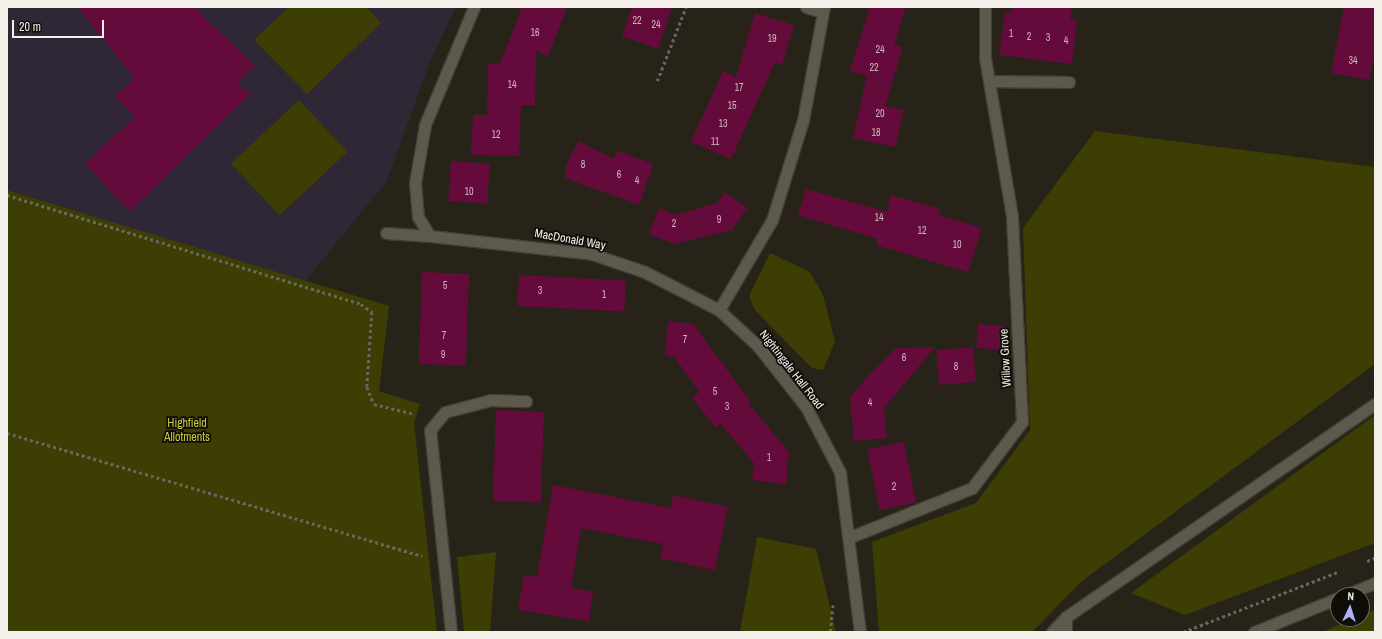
<!DOCTYPE html>
<style>
body{margin:0}
#map{position:relative;width:1382px;height:639px;overflow:hidden;background:#282318;font-family:"Archivo Narrow",sans-serif}
div>[style]{position:absolute}
[style*='--x']{left:calc(var(--x)*1px);top:calc(var(--y)*1px);width:calc(var(--w)*1px);rotate:calc(var(--a)*1deg)}
.education>*{inset:0;background:#302736}
.green>*{inset:0;background:#3d3e03;transform-origin:0 0}
.building>*{inset:0;background:#640b3c;transform-origin:0 0}
.path>*{height:2.5px;margin-top:-1.25px;transform-origin:0;background:repeating-linear-gradient(90deg,#6b665d 0 3px,transparent 0 6px)}
.roads{filter:drop-shadow(1px 0 #433f36) drop-shadow(-1px 0 #433f36) drop-shadow(0 1px #433f36) drop-shadow(0 -1px #433f36)}
.service>*{height:11px;margin:-5.5px;padding:0 5.5px;transform-origin:5.5px;border-radius:5.5px;background:#5d594c}
.minor>*{height:11px;margin:-5.5px;padding:0 5.5px;transform-origin:5.5px;border-radius:5.5px;background:#5d594c}
.tertiary>*{height:11px;margin:-5.5px;padding:0 5.5px;transform-origin:5.5px;border-radius:5.5px;background:#5d594c}
span{translate:-50% -50%;white-space:nowrap;text-align:center;line-height:1.15;-webkit-text-stroke:3.5px #0f0d08;paint-order:stroke}
.number-label{font-size:10px;color:#cfb7be}
.number-label span{-webkit-text-stroke-width:0}
.street-label{font-size:12px;color:#f3f0e9}
.park-label{font-size:12px;color:#c8cc3d}
.frame{position:absolute;inset:0;border:8px solid #f3f0e9;pointer-events:none}
.north{position:absolute;left:1330px;top:587px;width:40px;height:40px;box-sizing:border-box;background:#0f0d08;border:1px solid #6a6862;border-radius:50%;rotate:4deg;font-size:11px;font-weight:700;line-height:16px;text-align:center;color:#f3f0e9}
.north::after{content:'';display:block;margin:auto;width:14px;height:18px;background:#adaffb;clip-path:polygon(50% 0,100% 100%,50% 72%,0 100%)}
.scale{position:absolute;left:12px;top:20px;width:92px;height:18px;box-sizing:border-box;border:2px solid #f3f0e9;border-top:0;padding-left:5px;font-size:12px;line-height:14px;white-space:nowrap;color:#f3f0e9;-webkit-text-stroke:3px #0f0d08;paint-order:stroke}
</style>
<div id="map">
<div class="education">
<i style="clip-path:polygon(7px 7px,456px 7px,430px 61px,387px 181px,305px 281px,7px 190px)"></i>
</div>
<div class="green">
<i style="clip-path:polygon(289px 7px,366px 7px,381px 23px,307px 94px,254px 40px)"></i>
<i style="left:299px;top:100px;width:71px;height:93px;rotate:47deg"></i>
<i style="clip-path:polygon(1095px 131px,1375px 167px,1375px 364px,1082px 581px,1032px 632px,879px 632px,872px 542px,976px 503px,1030px 430px,1023px 228px)"></i>
<i style="clip-path:polygon(7px 190px,389px 306px,379px 391px,420px 404px,414px 423px,437px 632px,7px 632px)"></i>
<i style="clip-path:polygon(770px 253px,810px 272px,823px 295px,835px 342px,823px 370px,812px 368px,754px 309px,749px 296px)"></i>
<i style="clip-path:polygon(1375px 415px,1375px 543px,1185px 615px,1131px 593px)"></i>
<i style="clip-path:polygon(757px 537px,816px 549px,836px 632px,740px 632px)"></i>
<i style="clip-path:polygon(496px 552px,490px 632px,464px 632px,457px 557px)"></i>
<i style="clip-path:polygon(1375px 610px,1375px 632px,1322px 632px,1352px 619px,1362px 619px,1362px 615px)"></i>
</div>
<div class="building">
<i style="clip-path:polygon(77px 7px,194px 7px,255px 66px,237px 83px,250px 94px,130px 211px,85px 164px,135px 117px,115px 96px,135px 78px)"></i>
<i style="clip-path:polygon(522px 7px,567px 7px,548px 56px,536px 51px,535px 105px,521px 105px,519px 156px,471px 155px,473px 115px,487px 115px,488px 64px,500px 64px)"></i>
<i style="clip-path:polygon(632px 7px,672px 7px,658px 49px,622px 36px)"></i>
<i style="clip-path:polygon(870px 7px,906px 7px,894px 44px,903px 47px,885px 106px,904px 110px,895px 147px,853px 138px,867px 76px,850px 71px)"></i>
<i style="clip-path:polygon(1012px 7px,1072px 7px,1070px 19px,1077px 20px,1072px 64px,999px 55px,1005px 12px,1012px 13px)"></i>
<i style="clip-path:polygon(1344px 7px,1375px 7px,1375px 50px,1369px 80px,1331px 73px)"></i>
<i style="clip-path:polygon(755px 13px,794px 25px,782px 65px,775px 62px,731px 159px,691px 142px,723px 71px,736px 77px)"></i>
<i style="clip-path:polygon(578px 141px,614px 159px,617px 151px,653px 164px,639px 205px,565px 178px,565px 168px)"></i>
<i style="left:451px;top:161px;width:39px;height:40px;rotate:4deg"></i>
<i style="clip-path:polygon(806px 189px,887px 212px,891px 195px,940px 209px,939px 215px,982px 228px,968px 272px,876px 245px,878px 239px,798px 215px)"></i>
<i style="clip-path:polygon(725px 192px,747px 208px,732px 230px,674px 244px,649px 234px,659px 208px,676px 215px,717px 203px)"></i>
<i style="left:422px;top:272px;width:47px;height:92px;rotate:2deg"></i>
<i style="left:519px;top:275px;width:107px;height:31px;rotate:3deg"></i>
<i style="clip-path:polygon(668px 321px,693px 324px,750px 401px,748px 403px,789px 452px,786px 484px,752px 480px,754px 463px,721px 424px,716px 428px,692px 398px,699px 392px,674px 356px,665px 355px)"></i>
<i style="left:978px;top:324px;width:26px;height:24px;rotate:4deg"></i>
<i style="clip-path:polygon(935px 347px,884px 408px,887px 438px,854px 441px,850px 397px,870px 374px,896px 348px)"></i>
<i style="left:973px;top:347px;width:35px;height:37px;rotate:85deg"></i>
<i style="left:496px;top:410px;width:48px;height:91px;rotate:2deg"></i>
<i style="left:904px;top:442px;width:62px;height:37px;rotate:79deg"></i>
<i style="clip-path:polygon(553px 485px,671px 508px,673px 495px,728px 507px,715px 570px,660px 558px,663px 544px,581px 528px,571px 588px,593px 592px,589px 621px,518px 610px,524px 575px,537px 577px)"></i>
</div>
<div class="path">
<i style="--x:657;--y:81;--w:79;--a:-68.6"></i>
<i style="--x:7;--y:195;--w:370;--a:17.1"></i>
<i style="--x:361;--y:304;--w:14;--a:36"></i>
<i style="--x:372;--y:312;--w:75;--a:93.8"></i>
<i style="--x:367;--y:387;--w:18;--a:68"></i>
<i style="--x:374;--y:404;--w:41;--a:14"></i>
<i style="--x:7;--y:433;--w:433;--a:16.5"></i>
<i style="--x:1367;--y:561;--w:9;--a:-21"></i>
<i style="--x:830;--y:632;--w:27;--a:-84"></i>
<i style="--x:1183;--y:632;--w:166;--a:-21.2"></i>
</div>
<div class="roads">
<div class="service">
<i style="--x:451;--y:632;--w:203;--a:-95.9"></i>
<i style="--x:430;--y:430;--w:23;--a:-50"></i>
<i style="--x:445;--y:412;--w:48;--a:-14.6"></i>
<i style="--x:491;--y:400;--w:35;--a:2"></i>
<i style="--x:1052;--y:632;--w:21;--a:-47"></i>
<i style="--x:1066;--y:617;--w:375;--a:-34.6"></i>
<i style="--x:1066;--y:632;--w:15;--a:-90"></i>
</div>
<div class="minor">
<i style="--x:474;--y:7;--w:128;--a:112.6"></i>
<i style="--x:425;--y:125;--w:59;--a:99.8"></i>
<i style="--x:415;--y:183;--w:34;--a:85"></i>
<i style="--x:418;--y:217;--w:22;--a:58"></i>
<i style="--x:430;--y:236;--w:163;--a:6.3"></i>
<i style="--x:592;--y:254;--w:56;--a:18.8"></i>
<i style="--x:645;--y:272;--w:83;--a:27.2"></i>
<i style="--x:806;--y:7;--w:17;--a:17"></i>
<i style="--x:824;--y:7;--w:115;--a:100.5"></i>
<i style="--x:803;--y:120;--w:105;--a:107.2"></i>
<i style="--x:772;--y:220;--w:104;--a:120.5"></i>
<i style="--x:719;--y:310;--w:53;--a:42.7"></i>
<i style="--x:758;--y:346;--w:78;--a:51.8"></i>
<i style="--x:806;--y:407;--w:73;--a:62.4"></i>
<i style="--x:840;--y:472;--w:161;--a:82.9"></i>
<i style="--x:989;--y:81;--w:80;--a:0.7"></i>
<i style="--x:386;--y:233;--w:44;--a:3.9"></i>
<i style="--x:850;--y:537;--w:131;--a:-21.9"></i>
<i style="--x:972;--y:488;--w:83;--a:-52.9"></i>
<i style="--x:1022;--y:422;--w:206;--a:-92.8"></i>
<i style="--x:1012;--y:216;--w:160;--a:-99.7"></i>
<i style="--x:985;--y:58;--w:51;--a:-90"></i>
</div>
<div class="tertiary">
<i style="--x:1345;--y:595;--w:32;--a:-22"></i>
<i style="--x:1254;--y:632;--w:91;--a:-22"></i>
</div>
</div>
<div class="number-label">
<span style="left:637px;top:21px">22</span>
<span style="left:656px;top:25px">24</span>
<span style="left:535px;top:33px">16</span>
<span style="left:1011px;top:34px">1</span>
<span style="left:1029px;top:37px">2</span>
<span style="left:1048px;top:38px">3</span>
<span style="left:772px;top:39px">19</span>
<span style="left:1066px;top:41px">4</span>
<span style="left:880px;top:50px">24</span>
<span style="left:1353px;top:61px">34</span>
<span style="left:874px;top:68px">22</span>
<span style="left:512px;top:85px">14</span>
<span style="left:739px;top:88px">17</span>
<span style="left:732px;top:106px">15</span>
<span style="left:880px;top:114px">20</span>
<span style="left:723px;top:124px">13</span>
<span style="left:876px;top:133px">18</span>
<span style="left:496px;top:135px">12</span>
<span style="left:715px;top:142px">11</span>
<span style="left:583px;top:165px">8</span>
<span style="left:619px;top:175px">6</span>
<span style="left:637px;top:181px">4</span>
<span style="left:469px;top:192px">10</span>
<span style="left:879px;top:218px">14</span>
<span style="left:719px;top:220px">9</span>
<span style="left:674px;top:224px">2</span>
<span style="left:922px;top:231px">12</span>
<span style="left:957px;top:245px">10</span>
<span style="left:445px;top:286px">5</span>
<span style="left:540px;top:291px">3</span>
<span style="left:604px;top:295px">1</span>
<span style="left:444px;top:336px">7</span>
<span style="left:685px;top:340px">7</span>
<span style="left:443px;top:355px">9</span>
<span style="left:904px;top:358px">6</span>
<span style="left:956px;top:367px">8</span>
<span style="left:715px;top:392px">5</span>
<span style="left:870px;top:403px">4</span>
<span style="left:727px;top:407px">3</span>
<span style="left:769px;top:458px">1</span>
<span style="left:894px;top:487px">2</span>
</div>
<div class="street-label">
<span style="left:570px;top:240px;rotate:10deg">MacDonald Way</span>
<span style="left:1006px;top:358px;rotate:-93deg">Willow Grove</span>
<span style="left:791px;top:370px;rotate:52deg">Nightingale Hall Road</span>
</div>
<div class="park-label">
<span style="left:187px;top:431px">Highfield<br>Allotments</span>
</div>
<div class="frame"></div>
<div class="north">N</div>
<div class="scale">20 m</div>
</div>
